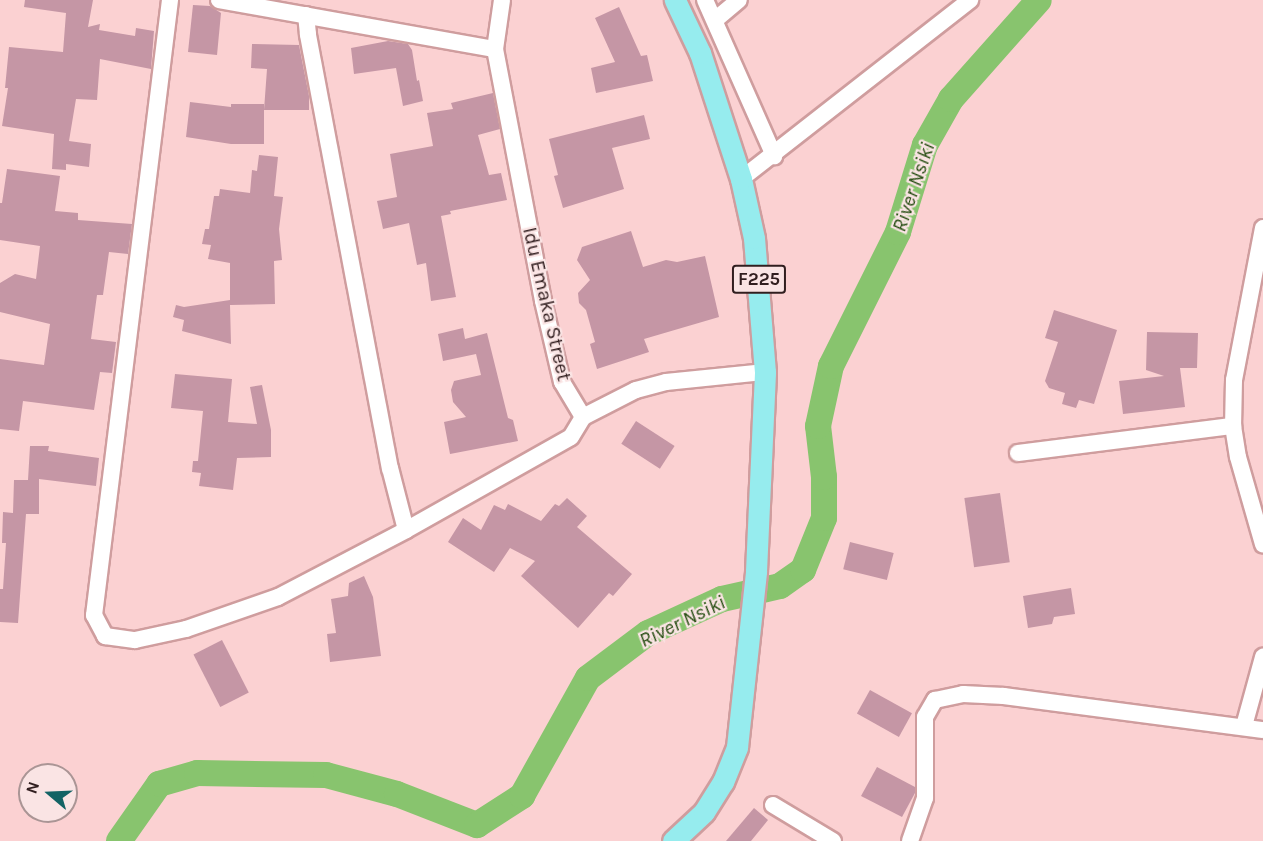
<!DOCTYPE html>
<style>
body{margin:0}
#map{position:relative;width:1263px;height:841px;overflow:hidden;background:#fbd1d2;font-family:Karla,sans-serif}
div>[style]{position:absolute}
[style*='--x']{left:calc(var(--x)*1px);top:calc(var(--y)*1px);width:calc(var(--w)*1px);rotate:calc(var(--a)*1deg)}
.river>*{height:26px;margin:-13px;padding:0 13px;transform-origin:13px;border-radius:13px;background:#88c46e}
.building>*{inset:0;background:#c596a5;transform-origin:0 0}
.roads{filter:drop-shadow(2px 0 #cf9d9e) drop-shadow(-2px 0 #cf9d9e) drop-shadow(0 2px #cf9d9e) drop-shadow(0 -2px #cf9d9e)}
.minor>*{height:16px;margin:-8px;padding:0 8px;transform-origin:8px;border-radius:8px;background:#fff}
.major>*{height:21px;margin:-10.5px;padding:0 10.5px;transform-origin:10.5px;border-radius:10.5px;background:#96ecee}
span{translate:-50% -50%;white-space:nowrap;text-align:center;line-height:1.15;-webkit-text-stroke:4.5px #fae4e4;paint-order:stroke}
.shield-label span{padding:2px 4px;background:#fae4e4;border:2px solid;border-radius:4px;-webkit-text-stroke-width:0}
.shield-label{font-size:18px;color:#311e1f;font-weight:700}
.street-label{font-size:20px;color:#311e1f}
.water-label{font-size:21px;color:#274e13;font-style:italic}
.north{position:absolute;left:18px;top:763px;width:60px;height:60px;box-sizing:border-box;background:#fae4e4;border:2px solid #aa9595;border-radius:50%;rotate:289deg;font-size:16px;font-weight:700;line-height:24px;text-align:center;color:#311e1f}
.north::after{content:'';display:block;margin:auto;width:21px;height:27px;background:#136365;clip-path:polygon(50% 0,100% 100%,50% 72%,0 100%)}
</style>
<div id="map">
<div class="river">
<i style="--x:119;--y:841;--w:70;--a:-54.9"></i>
<i style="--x:159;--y:784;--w:40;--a:-16"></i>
<i style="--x:197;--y:773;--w:129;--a:0.9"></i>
<i style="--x:326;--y:775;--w:73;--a:15"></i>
<i style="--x:397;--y:794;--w:86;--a:21.2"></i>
<i style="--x:477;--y:825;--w:54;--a:-32.8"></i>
<i style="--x:522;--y:796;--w:135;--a:-60.8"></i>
<i style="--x:588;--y:678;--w:75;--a:-36.9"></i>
<i style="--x:648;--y:633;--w:81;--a:-24.7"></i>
<i style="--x:722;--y:599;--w:59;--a:-12.6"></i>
<i style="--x:780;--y:586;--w:28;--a:-35"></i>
<i style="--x:803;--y:570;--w:56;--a:-68"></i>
<i style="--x:824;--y:518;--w:41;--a:-90"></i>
<i style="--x:824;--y:477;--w:51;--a:-96.7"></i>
<i style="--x:818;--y:426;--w:61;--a:-77.8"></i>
<i style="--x:831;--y:366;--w:150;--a:-63.4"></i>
<i style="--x:898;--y:232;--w:91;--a:-72.8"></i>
<i style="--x:925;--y:145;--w:53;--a:-60.5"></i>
<i style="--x:951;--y:99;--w:132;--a:-48.4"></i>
</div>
<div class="building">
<i style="clip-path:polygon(25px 0,93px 0,88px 27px,100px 24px,99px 30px,135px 36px,136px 28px,154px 31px,151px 69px,100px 59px,97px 100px,76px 99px,69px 141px,91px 144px,89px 167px,66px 164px,66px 170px,52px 169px,54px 134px,2px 126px,8px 88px,5px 88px,9px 47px,63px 52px,66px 13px,24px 7px)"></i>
<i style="clip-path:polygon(193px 5px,210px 6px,221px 13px,217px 55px,188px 52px)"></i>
<i style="clip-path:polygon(619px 7px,641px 56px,647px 55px,653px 81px,596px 93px,591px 68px,615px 62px,595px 18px)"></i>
<i style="clip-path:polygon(388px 41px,408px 44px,412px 50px,417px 81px,419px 80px,423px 101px,403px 106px,396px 68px,354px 74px,351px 48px)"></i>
<i style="clip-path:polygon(252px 44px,299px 45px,309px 96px,309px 110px,264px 110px,267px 69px,251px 68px)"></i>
<i style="clip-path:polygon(493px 93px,500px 129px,478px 135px,489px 175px,501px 173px,507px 200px,450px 211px,451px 214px,441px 216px,456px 297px,431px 301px,426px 263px,417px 265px,409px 223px,383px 229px,377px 201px,397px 197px,390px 154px,433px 146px,427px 113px,453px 109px,451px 103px)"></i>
<i style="clip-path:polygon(190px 102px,231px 107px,231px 104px,264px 104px,264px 144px,231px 144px,186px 137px)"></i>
<i style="clip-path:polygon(644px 115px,650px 139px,612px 148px,624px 189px,563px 208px,554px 176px,558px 175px,549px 139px)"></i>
<i style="clip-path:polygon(259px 155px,278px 157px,274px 196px,283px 197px,279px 229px,282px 260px,274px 261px,275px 304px,230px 305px,231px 344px,182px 331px,184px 320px,173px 317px,176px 305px,184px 307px,230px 300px,230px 263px,208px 259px,211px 245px,202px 244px,205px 229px,209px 229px,214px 196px,219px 196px,220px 189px,250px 193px,252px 170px,257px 171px)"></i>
<i style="clip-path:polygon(7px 169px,60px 176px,55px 211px,78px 213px,78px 220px,132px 224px,128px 254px,109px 252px,103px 295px,97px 295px,91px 339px,116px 342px,112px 373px,100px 372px,94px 410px,23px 401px,19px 431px,0 429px,0 359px,44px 365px,50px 324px,0 312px,0 283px,15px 274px,36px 279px,40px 246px,0 240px,0 203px,2px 203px)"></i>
<i style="clip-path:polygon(631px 231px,643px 267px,666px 260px,677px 262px,705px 256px,719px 317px,644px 339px,649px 352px,597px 369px,590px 344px,595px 342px,586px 310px,579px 303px,578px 293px,590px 280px,577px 260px,582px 247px)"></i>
<i style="clip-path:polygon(1054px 310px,1117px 330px,1094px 404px,1079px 400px,1076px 408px,1062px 404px,1065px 393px,1049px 388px,1045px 381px,1058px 342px,1045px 338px)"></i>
<i style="clip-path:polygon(463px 328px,465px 339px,487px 333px,508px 418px,513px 420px,518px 441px,450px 454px,444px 422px,466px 417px,453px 402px,451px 390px,454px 381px,481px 375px,476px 354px,443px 361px,438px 334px)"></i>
<i style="clip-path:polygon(1147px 332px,1198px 333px,1197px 368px,1180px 368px,1185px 407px,1123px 414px,1119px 381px,1164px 376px,1146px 370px)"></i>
<i style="clip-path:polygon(175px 374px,232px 379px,228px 422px,257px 424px,250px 387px,262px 385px,271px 430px,271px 457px,237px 458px,233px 490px,199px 486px,201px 473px,192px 472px,193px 461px,198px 461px,203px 411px,171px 408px)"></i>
<i style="left:636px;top:421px;width:46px;height:27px;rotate:33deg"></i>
<i style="clip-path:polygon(30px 446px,49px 446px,48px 451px,99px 458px,96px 486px,39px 479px,39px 514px,26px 514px,18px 623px,0 622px,0 589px,3px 589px,6px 543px,2px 543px,3px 512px,13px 513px,14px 480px,28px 480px)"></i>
<i style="left:1000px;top:493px;width:70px;height:36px;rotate:82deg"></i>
<i style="clip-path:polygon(567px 498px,587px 516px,577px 527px,632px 574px,613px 596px,609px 593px,578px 628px,521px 576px,535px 561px,510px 548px,494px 572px,448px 542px,463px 518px,481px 530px,494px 505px,505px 510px,508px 504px,541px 521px,555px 504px,559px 506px)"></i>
<i style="left:850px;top:542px;width:45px;height:28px;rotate:14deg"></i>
<i style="clip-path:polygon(364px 576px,373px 597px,381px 656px,330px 662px,327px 634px,336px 633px,331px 599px,348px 596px,349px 583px)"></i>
<i style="clip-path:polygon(1071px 588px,1075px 614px,1054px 617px,1052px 624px,1028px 628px,1023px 596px)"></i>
<i style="left:222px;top:640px;width:59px;height:32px;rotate:63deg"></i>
<i style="left:870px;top:690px;width:48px;height:27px;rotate:29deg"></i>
<i style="clip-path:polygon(877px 767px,915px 787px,915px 793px,902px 817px,861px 796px)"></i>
<i style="clip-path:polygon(754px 808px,768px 820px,751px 841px,726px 841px)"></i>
</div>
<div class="roads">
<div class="minor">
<i style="--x:170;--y:0;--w:620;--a:97.04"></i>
<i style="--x:94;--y:615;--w:24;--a:62"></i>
<i style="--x:105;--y:636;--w:30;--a:8"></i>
<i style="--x:135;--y:640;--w:52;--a:-12.2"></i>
<i style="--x:186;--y:629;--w:97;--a:-19.2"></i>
<i style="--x:278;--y:597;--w:144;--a:-27.6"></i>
<i style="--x:219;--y:0;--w:280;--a:10.1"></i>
<i style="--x:502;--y:0;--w:49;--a:98.1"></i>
<i style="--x:495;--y:49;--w:257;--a:79.2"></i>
<i style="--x:543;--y:301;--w:83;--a:76.8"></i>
<i style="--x:562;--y:382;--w:41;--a:59"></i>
<i style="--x:583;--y:417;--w:59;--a:-27"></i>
<i style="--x:636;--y:390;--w:31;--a:-15"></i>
<i style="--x:666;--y:382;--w:100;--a:-5.8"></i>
<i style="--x:705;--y:0;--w:171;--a:66.1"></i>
<i style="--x:306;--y:15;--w:20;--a:84"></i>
<i style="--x:308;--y:35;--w:441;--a:79.3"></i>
<i style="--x:390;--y:468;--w:64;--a:75.5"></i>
<i style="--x:406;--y:530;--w:189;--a:-29.4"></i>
<i style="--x:571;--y:437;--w:23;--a:-59"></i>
<i style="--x:715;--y:20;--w:31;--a:-40"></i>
<i style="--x:741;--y:179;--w:291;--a:-38"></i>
<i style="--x:1263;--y:228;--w:155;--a:100.8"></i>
<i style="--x:1234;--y:380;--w:46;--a:91.2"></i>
<i style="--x:1233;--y:426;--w:31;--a:81"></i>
<i style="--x:1238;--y:457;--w:91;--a:74"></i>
<i style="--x:1018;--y:453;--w:217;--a:-7.2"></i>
<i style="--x:1244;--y:726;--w:72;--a:-74.6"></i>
<i style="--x:773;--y:805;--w:70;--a:31"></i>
<i style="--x:910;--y:841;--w:46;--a:-70.8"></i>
<i style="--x:925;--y:798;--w:81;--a:-90"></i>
<i style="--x:925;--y:717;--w:20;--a:-60"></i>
<i style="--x:935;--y:700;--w:29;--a:-12"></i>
<i style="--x:963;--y:694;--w:41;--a:2.8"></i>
<i style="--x:1004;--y:696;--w:261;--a:7.5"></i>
</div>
<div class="major">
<i style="--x:673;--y:841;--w:42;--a:-43.1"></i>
<i style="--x:704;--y:812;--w:36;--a:-58"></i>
<i style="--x:723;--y:782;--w:38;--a:-68"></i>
<i style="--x:737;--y:747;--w:177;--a:-83.8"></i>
<i style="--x:756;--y:571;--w:199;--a:-87.4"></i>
<i style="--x:765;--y:372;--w:134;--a:-94.7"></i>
<i style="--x:754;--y:238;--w:60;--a:-102.4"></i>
<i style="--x:741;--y:179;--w:133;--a:-108"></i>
<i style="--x:700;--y:53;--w:59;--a:-115.3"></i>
</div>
</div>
<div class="shield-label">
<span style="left:759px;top:279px">F225</span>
</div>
<div class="street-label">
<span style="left:547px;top:304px;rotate:77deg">Idu Emaka Street</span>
</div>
<div class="water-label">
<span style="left:913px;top:187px;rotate:-71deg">River Nsiki</span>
<span style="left:682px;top:621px;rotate:-26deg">River Nsiki</span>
</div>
<div class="north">N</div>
</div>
